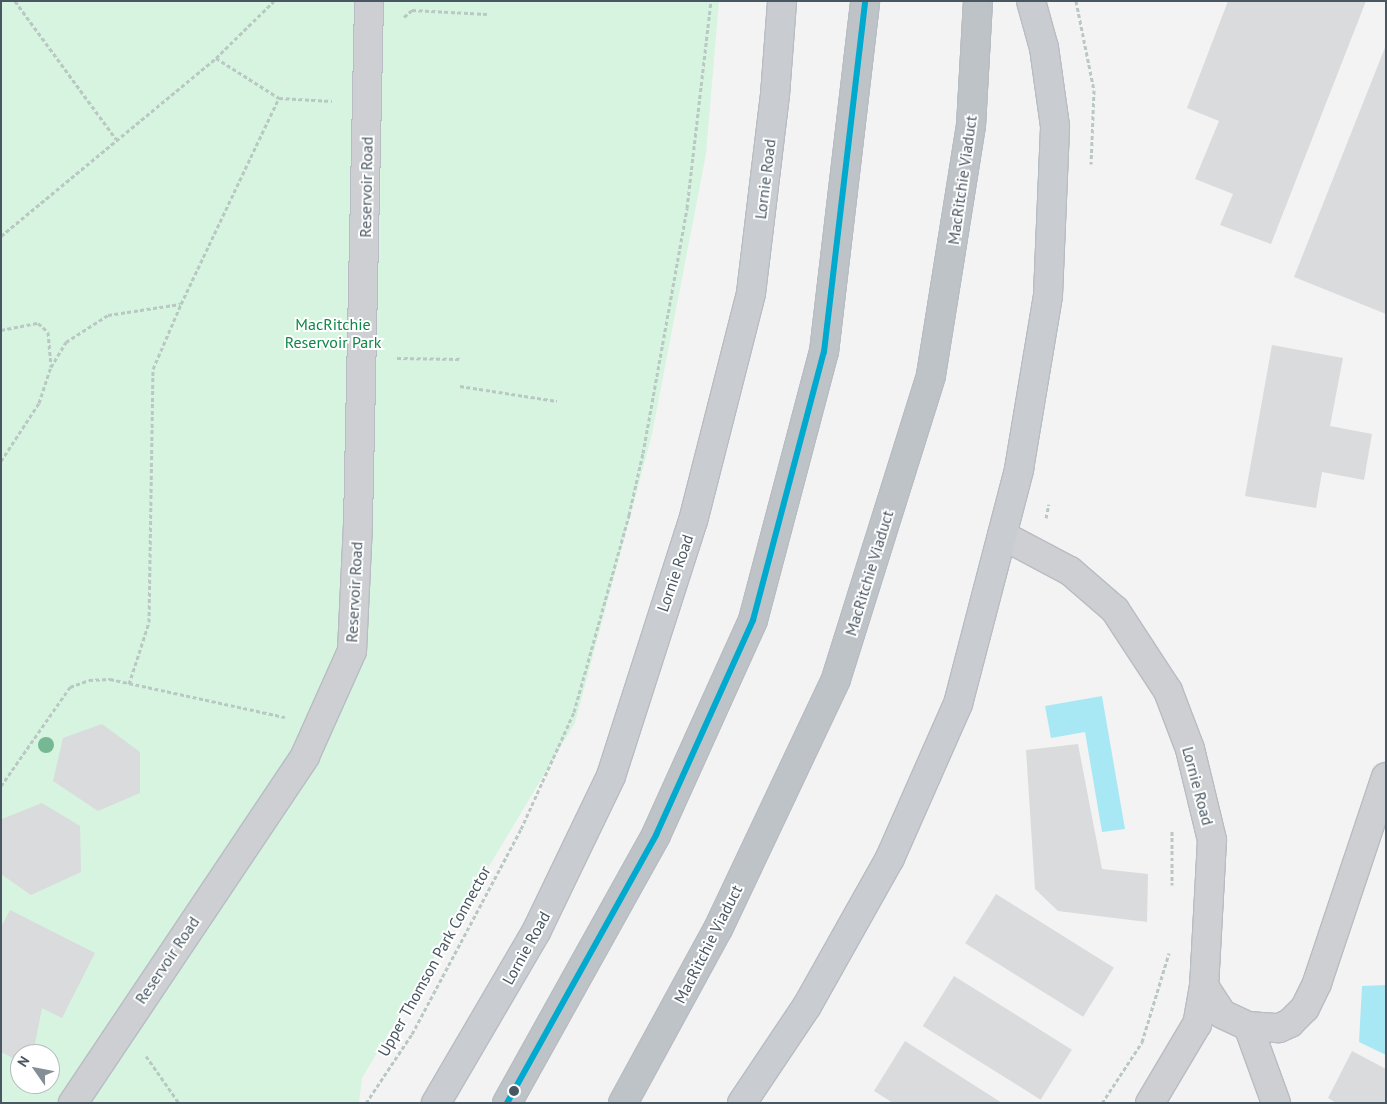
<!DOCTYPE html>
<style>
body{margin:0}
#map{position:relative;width:1387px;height:1104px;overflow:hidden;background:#f4f3f3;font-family:"PT Sans",sans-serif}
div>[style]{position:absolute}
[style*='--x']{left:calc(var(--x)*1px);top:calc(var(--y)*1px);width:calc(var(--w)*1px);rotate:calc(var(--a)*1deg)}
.green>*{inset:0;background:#d6f4e0}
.water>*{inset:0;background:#a8e8f5}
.building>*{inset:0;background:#dadbdc;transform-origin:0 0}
.path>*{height:3px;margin-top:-1.5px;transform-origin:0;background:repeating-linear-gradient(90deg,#b9c8c3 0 4px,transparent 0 6.5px)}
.roads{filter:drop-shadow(1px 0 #b8bdc3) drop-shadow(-1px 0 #b8bdc3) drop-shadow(0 1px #b8bdc3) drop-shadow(0 -1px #b8bdc3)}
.minor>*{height:28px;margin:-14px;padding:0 14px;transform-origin:14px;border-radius:14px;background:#cdcfd2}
.major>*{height:28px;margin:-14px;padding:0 14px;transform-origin:14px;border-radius:14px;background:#c9cdd1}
.highway>*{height:28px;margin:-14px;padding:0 14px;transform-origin:14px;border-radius:14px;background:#bec3c8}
.bus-1>*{height:6px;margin:-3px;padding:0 3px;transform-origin:3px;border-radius:3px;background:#00a9ce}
.trees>*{width:16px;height:16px;margin:-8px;border-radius:50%;background:#76b894}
.dots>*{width:14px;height:14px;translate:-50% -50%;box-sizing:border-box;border:2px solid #fff;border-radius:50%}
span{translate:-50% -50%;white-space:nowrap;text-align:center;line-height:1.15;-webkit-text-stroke:4px #fff;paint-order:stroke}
.street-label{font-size:16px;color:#485762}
.park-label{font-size:16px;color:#0e8846}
.frame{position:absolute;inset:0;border:2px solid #485762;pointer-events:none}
.north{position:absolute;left:10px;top:1044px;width:50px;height:50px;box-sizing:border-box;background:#fff;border:1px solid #b6bcc0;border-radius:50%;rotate:303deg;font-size:14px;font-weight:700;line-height:20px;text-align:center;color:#485762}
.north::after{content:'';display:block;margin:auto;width:18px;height:22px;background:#848e95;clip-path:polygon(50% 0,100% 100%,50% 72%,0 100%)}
</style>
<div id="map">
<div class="green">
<i style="clip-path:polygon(evenodd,1px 1px,719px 1px,706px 154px,652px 434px,575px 723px,362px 1078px,359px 1103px,1px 1103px,1px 1px,20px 1054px,50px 1054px,50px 1084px,20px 1084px,20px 1054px)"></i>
</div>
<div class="water">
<i style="clip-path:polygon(1102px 696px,1125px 829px,1102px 832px,1085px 732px,1051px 738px,1045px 706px)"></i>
<i style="clip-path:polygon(1386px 985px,1386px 1055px,1359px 1042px,1362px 986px)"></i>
</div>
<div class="building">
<i style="clip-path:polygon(1228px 1px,1366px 1px,1271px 244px,1220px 225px,1233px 194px,1195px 179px,1219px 121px,1187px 108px)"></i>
<i style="clip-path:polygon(1386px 45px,1386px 314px,1294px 277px)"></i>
<i style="clip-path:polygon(1272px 345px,1343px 358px,1330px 426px,1372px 434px,1364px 480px,1322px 472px,1316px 508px,1245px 496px)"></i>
<i style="clip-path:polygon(102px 724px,140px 752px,140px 793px,98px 811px,53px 781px,63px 738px)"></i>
<i style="clip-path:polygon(1078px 744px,1102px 869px,1148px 874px,1147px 922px,1058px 911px,1035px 889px,1026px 750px)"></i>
<i style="clip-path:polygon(42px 803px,80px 826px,81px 872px,31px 895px,1px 874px,2px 819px)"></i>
<i style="left:996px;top:894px;width:139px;height:58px;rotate:32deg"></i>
<i style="clip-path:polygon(10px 910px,95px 953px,62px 1018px,42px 1008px,33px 1054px,20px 1054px,20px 1062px,1px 1052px,1px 927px)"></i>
<i style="left:954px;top:976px;width:139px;height:59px;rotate:32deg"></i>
<i style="clip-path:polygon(905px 1041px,1002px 1103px,893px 1103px,874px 1091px)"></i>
<i style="clip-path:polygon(1352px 1051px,1386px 1069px,1386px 1103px,1336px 1103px,1328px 1098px)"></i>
</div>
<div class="path">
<i style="--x:15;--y:1;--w:171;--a:53.8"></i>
<i style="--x:1076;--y:1;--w:91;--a:78.6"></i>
<i style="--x:1094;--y:90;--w:74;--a:92.3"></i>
<i style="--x:404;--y:17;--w:11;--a:-41"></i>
<i style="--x:412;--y:10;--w:75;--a:3.1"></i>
<i style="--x:216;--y:58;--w:75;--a:32.4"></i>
<i style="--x:279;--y:98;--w:53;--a:3.2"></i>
<i style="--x:1;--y:236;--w:279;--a:-39.6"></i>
<i style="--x:216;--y:58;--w:81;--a:-44.5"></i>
<i style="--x:1;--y:330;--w:38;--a:-11"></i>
<i style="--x:38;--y:323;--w:13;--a:42"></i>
<i style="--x:48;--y:332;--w:35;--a:85"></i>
<i style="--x:51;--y:367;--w:29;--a:-59"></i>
<i style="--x:66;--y:342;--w:50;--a:-32.7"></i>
<i style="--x:108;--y:315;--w:73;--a:-8.7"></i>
<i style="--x:397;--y:358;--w:65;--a:0.9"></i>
<i style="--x:460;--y:386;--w:98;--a:8.8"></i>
<i style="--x:1;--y:461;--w:69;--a:-56.8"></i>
<i style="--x:39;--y:403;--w:38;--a:-72"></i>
<i style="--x:1046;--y:518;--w:14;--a:-78"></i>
<i style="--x:129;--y:684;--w:65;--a:-72.1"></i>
<i style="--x:149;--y:622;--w:253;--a:-89.1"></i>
<i style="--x:153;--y:369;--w:71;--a:-66.7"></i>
<i style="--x:181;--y:304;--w:228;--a:-64.6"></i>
<i style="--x:1;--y:786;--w:121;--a:-55.1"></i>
<i style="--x:70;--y:687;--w:20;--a:-20"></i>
<i style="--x:89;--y:680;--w:21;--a:-3"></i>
<i style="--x:110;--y:679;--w:179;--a:12.3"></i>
<i style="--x:1172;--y:831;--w:54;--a:90"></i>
<i style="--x:146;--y:1056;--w:57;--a:54.9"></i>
<i style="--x:366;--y:1103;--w:83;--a:-56.3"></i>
<i style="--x:412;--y:1034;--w:232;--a:-62"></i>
<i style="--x:521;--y:829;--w:128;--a:-65.6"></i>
<i style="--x:574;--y:712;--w:205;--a:-74.4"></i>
<i style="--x:629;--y:515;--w:64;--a:-77.3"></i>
<i style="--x:643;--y:453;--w:249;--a:-79.8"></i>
<i style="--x:687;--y:208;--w:208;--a:-83.4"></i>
<i style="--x:1102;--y:1103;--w:73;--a:-56.7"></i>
<i style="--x:1142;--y:1042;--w:93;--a:-73.1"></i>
</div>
<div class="roads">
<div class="minor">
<i style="--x:1002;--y:535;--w:77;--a:27.9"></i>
<i style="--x:1070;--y:571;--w:60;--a:40.9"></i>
<i style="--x:1115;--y:610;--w:97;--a:56.8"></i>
<i style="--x:1168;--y:691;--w:62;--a:69.2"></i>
<i style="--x:1190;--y:749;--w:94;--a:76.4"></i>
<i style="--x:1212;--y:840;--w:146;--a:93.1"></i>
<i style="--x:1204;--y:986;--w:39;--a:100"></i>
<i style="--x:1197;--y:1024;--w:92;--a:120.7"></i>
<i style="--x:1204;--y:986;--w:33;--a:57"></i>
<i style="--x:1222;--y:1014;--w:29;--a:25"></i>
<i style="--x:1248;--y:1026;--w:31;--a:4"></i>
<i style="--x:1279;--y:1028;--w:12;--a:-24"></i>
<i style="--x:1290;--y:1023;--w:21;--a:-45"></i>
<i style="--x:1305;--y:1008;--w:28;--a:-64"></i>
<i style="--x:1317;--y:983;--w:217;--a:-71.5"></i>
<i style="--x:1248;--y:1026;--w:82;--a:70"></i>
<i style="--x:73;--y:1103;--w:417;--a:-56.2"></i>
<i style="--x:305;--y:756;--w:115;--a:-65.9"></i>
<i style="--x:352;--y:651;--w:128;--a:-87.3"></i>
<i style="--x:358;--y:523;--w:522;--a:-88.79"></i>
</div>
<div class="major">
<i style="--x:436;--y:1103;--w:198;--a:-59.7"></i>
<i style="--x:536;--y:932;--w:173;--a:-64.3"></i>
<i style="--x:611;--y:776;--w:268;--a:-72.2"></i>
<i style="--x:693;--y:521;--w:235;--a:-75.7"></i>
<i style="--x:751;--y:293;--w:199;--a:-83.1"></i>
<i style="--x:775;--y:95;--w:94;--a:-85.7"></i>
<i style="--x:742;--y:1103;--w:117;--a:-56.2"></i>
<i style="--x:807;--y:1006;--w:170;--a:-60.7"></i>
<i style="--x:890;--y:858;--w:168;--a:-66.2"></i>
<i style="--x:958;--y:704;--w:243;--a:-75.4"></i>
<i style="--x:1019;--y:469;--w:176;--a:-80.5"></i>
<i style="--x:1048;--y:295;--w:169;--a:-87.6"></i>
<i style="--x:1055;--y:126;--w:79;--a:-98"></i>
<i style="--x:1044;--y:48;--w:49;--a:-105.5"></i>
</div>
<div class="highway">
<i style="--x:507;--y:1103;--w:307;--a:-60.9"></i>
<i style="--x:656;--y:835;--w:236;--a:-65.7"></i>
<i style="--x:753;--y:620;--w:277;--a:-75.2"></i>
<i style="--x:824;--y:352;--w:353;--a:-83.3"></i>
<i style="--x:623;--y:1103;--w:198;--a:-61.4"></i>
<i style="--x:718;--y:929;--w:276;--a:-64.7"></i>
<i style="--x:836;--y:679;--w:318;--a:-72.6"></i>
<i style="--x:931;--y:375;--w:252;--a:-80.9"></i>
<i style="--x:971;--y:126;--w:125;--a:-86.8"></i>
</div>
</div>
<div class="bus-1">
<i style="--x:507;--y:1103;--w:307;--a:-60.9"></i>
<i style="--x:656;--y:835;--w:236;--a:-65.7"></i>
<i style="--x:753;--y:620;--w:277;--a:-75.2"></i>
<i style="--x:824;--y:352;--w:353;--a:-83.3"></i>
</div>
<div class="trees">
<i style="left:46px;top:745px"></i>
</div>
<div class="dots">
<i style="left:514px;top:1091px;background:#485762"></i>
</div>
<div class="street-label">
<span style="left:765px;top:179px;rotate:-83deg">Lornie Road</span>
<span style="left:962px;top:180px;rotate:-82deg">MacRitchie Viaduct</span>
<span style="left:366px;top:187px;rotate:-89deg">Reservoir Road</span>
<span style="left:675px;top:573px;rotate:-71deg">Lornie Road</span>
<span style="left:869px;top:573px;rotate:-73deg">MacRitchie Viaduct</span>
<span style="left:354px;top:592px;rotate:-87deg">Reservoir Road</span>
<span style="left:1198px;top:786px;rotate:75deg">Lornie Road</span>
<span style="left:708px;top:944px;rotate:-63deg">MacRitchie Viaduct</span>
<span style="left:526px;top:948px;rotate:-61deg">Lornie Road</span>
<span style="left:167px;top:960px;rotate:-56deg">Reservoir Road</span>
<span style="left:434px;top:961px;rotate:-61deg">Upper Thomson Park Connector</span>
</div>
<div class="park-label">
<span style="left:333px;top:333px">MacRitchie<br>Reservoir Park</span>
</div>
<div class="frame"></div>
<div class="north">N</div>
</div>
